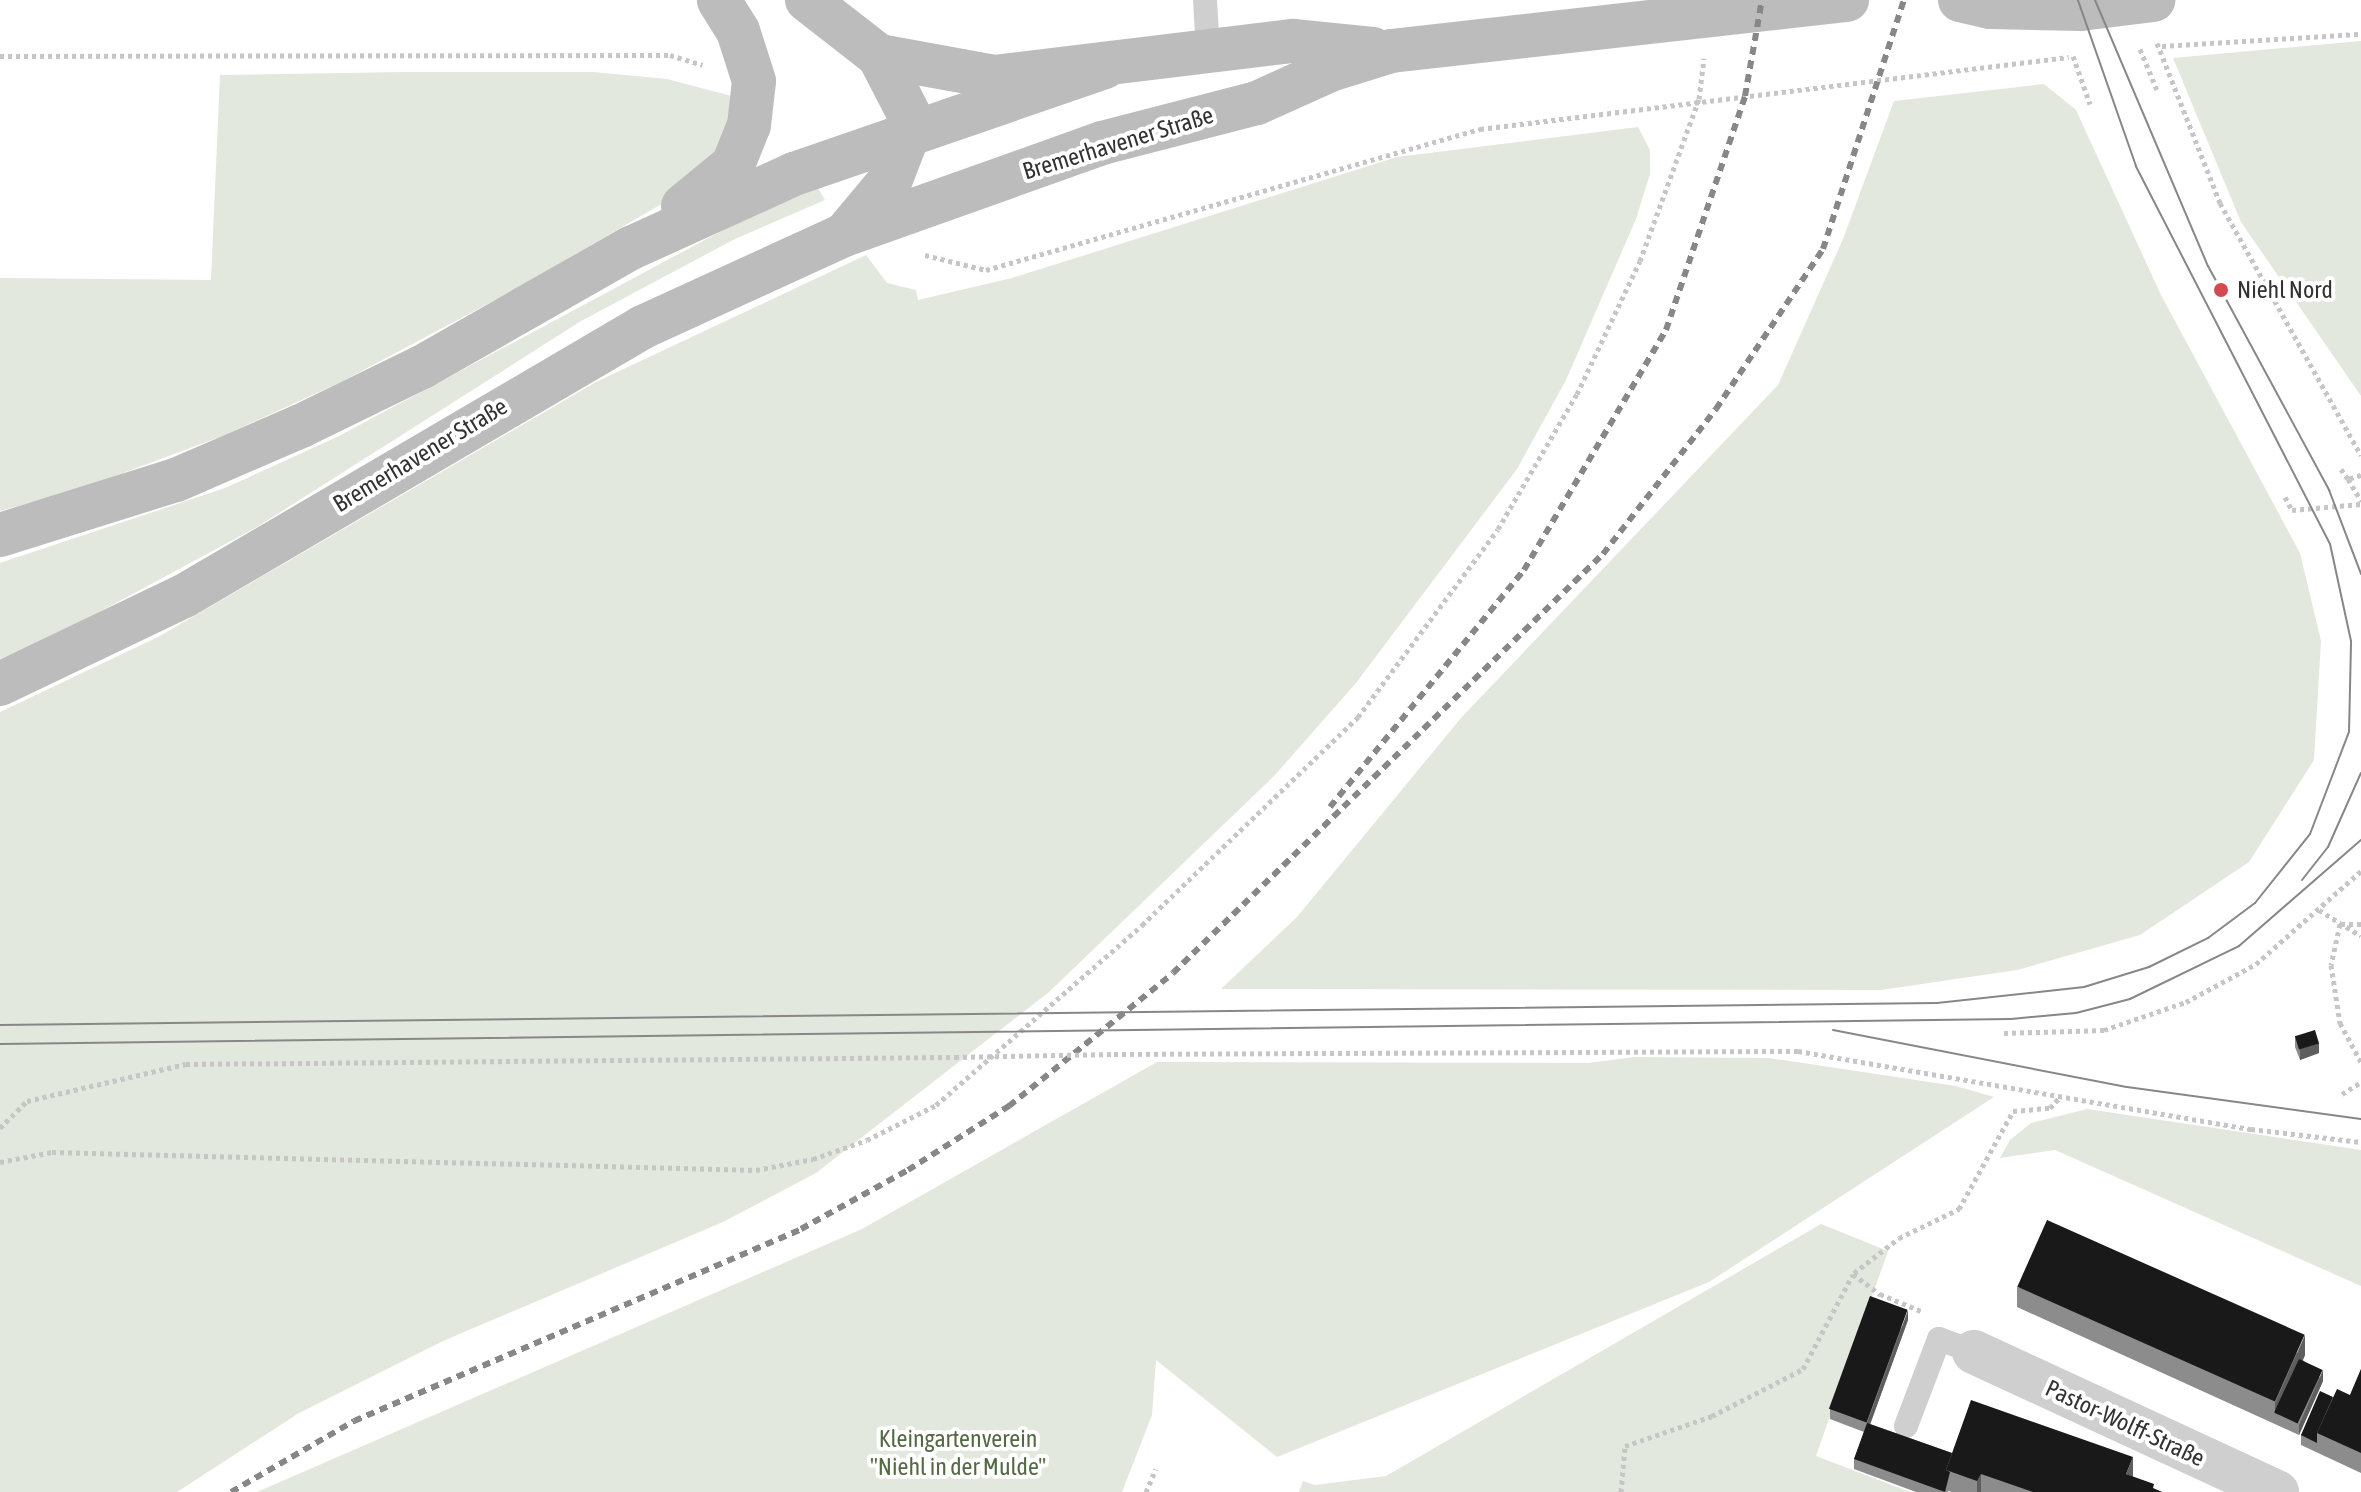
<!DOCTYPE html>
<meta charset="utf-8">
<style>
body{margin:0}
#map{position:relative;width:2361px;height:1492px;overflow:hidden;background:#fff;font-family:"Asap Condensed",sans-serif}
div>[style]{position:absolute}
[style*='--x']{left:calc(var(--x)*1px);top:calc(var(--y)*1px);width:calc(var(--w)*1px);rotate:calc(var(--a)*1deg)}
.green>*{inset:0;background:#e2e8dd}
.path>*{height:5px;margin-top:-2.5px;transform-origin:0;background:repeating-linear-gradient(90deg,#c6c6c6 0 4px,transparent 0 8px)}
.lane>*{height:24px;margin:-12px;padding:0 12px;transform-origin:12px;border-radius:12px;background:#cfcfcf}
.street>*{height:44px;margin:-22px;padding:0 22px;transform-origin:22px;border-radius:22px;background:#cfcfcf}
.secondary>*{height:44px;margin:-22px;padding:0 22px;transform-origin:22px;border-radius:22px;background:#bcbcbc}
.tram>*{height:2px;margin:-1px;padding:0 1px;transform-origin:1px;border-radius:1px;background:#878787}
.rail>*{height:6px;margin-top:-3px;transform-origin:0;background:repeating-linear-gradient(90deg,#878787 0 8px,transparent 0 14px)}
.path-bridge>*{height:5px;margin-top:-2.5px;transform-origin:0;background:repeating-linear-gradient(90deg,#c6c6c6 0 4px,transparent 0 8px)}
.wall>*{inset:0;background:#8c8c8c}
.shaded-wall>*{inset:0;background:#5e5e5e}
.building>*{inset:0;background:#191919;transform-origin:0 0}
.dots>*{width:22px;height:22px;translate:-50% -50%;box-sizing:border-box;border:4px solid #fff;border-radius:50%}
span{translate:-50% -50%;white-space:nowrap;text-align:center;line-height:1.15;-webkit-text-stroke:8px #fff;paint-order:stroke}
.street-label{font-size:24px;color:#323232}
.poi-label{font-size:24px;color:#323232}
.left{translate:0 -50%;text-align:left}
.park-label{font-size:24px;color:#536944}
</style>
<div id="map">
<div class="green">
<i style="clip-path:polygon(2361px 41px,2361px 396px,2241px 222px,2173px 58px)"></i>
<i style="clip-path:polygon(403px 72px,593px 72px,667px 79px,739px 98px,730px 134px,679px 194px,510px 292px,343px 381px,225px 435px,80px 489px,0 511px,0 278px,211px 280px,220px 75px)"></i>
<i style="clip-path:polygon(2044px 84px,2076px 110px,2161px 295px,2300px 553px,2321px 641px,2314px 760px,2249px 862px,2140px 935px,2017px 970px,1881px 990px,1221px 989px,1297px 917px,1461px 718px,1778px 385px,1843px 239px,1894px 101px)"></i>
<i style="clip-path:polygon(1638px 127px,1650px 150px,1650px 174px,1636px 219px,1566px 380px,1517px 469px,1356px 683px,1274px 776px,1049px 992px,816px 1173px,723px 1222px,443px 1341px,299px 1413px,177px 1492px,0 1492px,0 712px,158px 637px,596px 382px,866px 255px,887px 283px,916px 290px,918px 300px,1012px 278px,1397px 157px)"></i>
<i style="clip-path:polygon(818px 188px,825px 200px,735px 239px,581px 321px,257px 527px,64px 631px,0 659px,0 563px,225px 488px,337px 437px,742px 220px)"></i>
<i style="clip-path:polygon(1634px 1057px,1769px 1058px,1956px 1086px,1994px 1097px,1709px 1282px,1277px 1457px,1156px 1360px,1152px 1415px,1122px 1492px,257px 1492px,862px 1229px,1157px 1062px,1588px 1063px)"></i>
<i style="clip-path:polygon(2087px 1109px,2361px 1150px,2361px 1286px,2055px 1150px,2000px 1158px,2010px 1140px,2031px 1123px)"></i>
<i style="clip-path:polygon(1821px 1224px,1888px 1251px,1816px 1456px,1910px 1492px,1299px 1492px,1303px 1481px,1315px 1485px,1386px 1476px)"></i>
</div>
<div class="path">
<i style="--x:2157;--y:43;--w:172;--a:68.5"></i>
<i style="--x:2220;--y:203;--w:289;--a:60.8"></i>
<i style="--x:2162;--y:46;--w:199;--a:-3.5"></i>
<i style="--x:2140;--y:49;--w:44;--a:67.5"></i>
<i style="--x:0;--y:56;--w:670;--a:-0.09"></i>
<i style="--x:670;--y:55;--w:34;--a:17"></i>
<i style="--x:2073;--y:56;--w:51;--a:70.5"></i>
<i style="--x:925;--y:255;--w:63;--a:13.8"></i>
<i style="--x:986;--y:270;--w:514;--a:-15.93"></i>
<i style="--x:1480;--y:129;--w:593;--a:-6.97"></i>
<i style="--x:2341;--y:469;--w:12;--a:55"></i>
<i style="--x:2361;--y:475;--w:14;--a:163"></i>
<i style="--x:2348;--y:479;--w:26;--a:59"></i>
<i style="--x:2285;--y:497;--w:15;--a:62"></i>
<i style="--x:2292;--y:510;--w:69;--a:-5"></i>
<i style="--x:2319;--y:910;--w:49;--a:31.8"></i>
<i style="--x:2361;--y:924;--w:21;--a:180"></i>
<i style="--x:2340;--y:924;--w:42;--a:102.4"></i>
<i style="--x:2331;--y:965;--w:59;--a:81.2"></i>
<i style="--x:2340;--y:1023;--w:44;--a:61.7"></i>
<i style="--x:2004;--y:1033;--w:100;--a:-1.7"></i>
<i style="--x:2104;--y:1030;--w:87;--a:-18.9"></i>
<i style="--x:2186;--y:1002;--w:80;--a:-28.5"></i>
<i style="--x:2256;--y:964;--w:140;--a:-41.5"></i>
<i style="--x:1114;--y:1054;--w:684;--a:-0.25"></i>
<i style="--x:1798;--y:1051;--w:460;--a:9.8"></i>
<i style="--x:2251;--y:1129;--w:111;--a:6.7"></i>
<i style="--x:2342;--y:1094;--w:22;--a:-32"></i>
<i style="--x:0;--y:1128;--w:38;--a:-45"></i>
<i style="--x:27;--y:1101;--w:163;--a:-13.1"></i>
<i style="--x:186;--y:1064;--w:769;--a:-0.52"></i>
<i style="--x:0;--y:1162;--w:53;--a:-10.9"></i>
<i style="--x:52;--y:1152;--w:704;--a:1.46"></i>
<i style="--x:756;--y:1170;--w:58;--a:-10.9"></i>
<i style="--x:813;--y:1159;--w:57;--a:-19.4"></i>
<i style="--x:867;--y:1140;--w:77;--a:-26.9"></i>
<i style="--x:936;--y:1105;--w:274;--a:-41.1"></i>
<i style="--x:1142;--y:925;--w:300;--a:-43.9"></i>
<i style="--x:1358;--y:717;--w:234;--a:-53.3"></i>
<i style="--x:1498;--y:529;--w:156;--a:-59.7"></i>
<i style="--x:1577;--y:394;--w:147;--a:-64.7"></i>
<i style="--x:1640;--y:261;--w:172;--a:-70"></i>
<i style="--x:1699;--y:99;--w:41;--a:-83"></i>
<i style="--x:1854;--y:1273;--w:57;--a:-37.9"></i>
<i style="--x:1899;--y:1238;--w:67;--a:-25.8"></i>
<i style="--x:1959;--y:1209;--w:112;--a:-61.1"></i>
<i style="--x:2013;--y:1111;--w:37;--a:-5"></i>
<i style="--x:2050;--y:1108;--w:13;--a:-48"></i>
<i style="--x:1146;--y:1492;--w:25;--a:-67"></i>
<i style="--x:1621;--y:1492;--w:46;--a:-85"></i>
<i style="--x:1625;--y:1446;--w:92;--a:-19"></i>
<i style="--x:1712;--y:1416;--w:102;--a:-27.3"></i>
<i style="--x:1803;--y:1369;--w:107;--a:-62.2"></i>
<i style="--x:1853;--y:1274;--w:34;--a:37"></i>
<i style="--x:1880;--y:1294;--w:44;--a:22.5"></i>
</div>
<div class="lane">
<i style="--x:1205;--y:0;--w:52;--a:86.7"></i>
<i style="--x:1906;--y:1426;--w:93;--a:-69.2"></i>
<i style="--x:1939;--y:1339;--w:37;--a:20"></i>
</div>
<div class="street">
<i style="--x:1974;--y:1352;--w:334;--a:24.8"></i>
</div>
<div class="secondary">
<i style="--x:807;--y:0;--w:91;--a:37.9"></i>
<i style="--x:879;--y:56;--w:117;--a:10.3"></i>
<i style="--x:994;--y:77;--w:301;--a:-6.9"></i>
<i style="--x:1293;--y:41;--w:80;--a:5.7"></i>
<i style="--x:1960;--y:0;--w:31;--a:13"></i>
<i style="--x:1990;--y:7;--w:91;--a:1.3"></i>
<i style="--x:2081;--y:9;--w:73;--a:-7.1"></i>
<i style="--x:683;--y:206;--w:65;--a:-39.4"></i>
<i style="--x:733;--y:165;--w:43;--a:-68.2"></i>
<i style="--x:749;--y:125;--w:44;--a:-83.5"></i>
<i style="--x:754;--y:81;--w:52;--a:-107.7"></i>
<i style="--x:738;--y:31;--w:36;--a:-122"></i>
<i style="--x:846;--y:233;--w:70;--a:-50.2"></i>
<i style="--x:891;--y:179;--w:61;--a:-68.9"></i>
<i style="--x:913;--y:122;--w:74;--a:-117.3"></i>
<i style="--x:0;--y:535;--w:184;--a:-17.4"></i>
<i style="--x:176;--y:480;--w:136;--a:-23.4"></i>
<i style="--x:301;--y:426;--w:135;--a:-26"></i>
<i style="--x:422;--y:367;--w:241;--a:-29.7"></i>
<i style="--x:631;--y:248;--w:179;--a:-24.4"></i>
<i style="--x:794;--y:174;--w:328;--a:-19"></i>
<i style="--x:0;--y:684;--w:204;--a:-25.6"></i>
<i style="--x:184;--y:596;--w:532;--a:-30.37"></i>
<i style="--x:643;--y:327;--w:221;--a:-24.6"></i>
<i style="--x:844;--y:235;--w:274;--a:-19.6"></i>
<i style="--x:1102;--y:143;--w:160;--a:-14.5"></i>
<i style="--x:1257;--y:103;--w:80;--a:-24.3"></i>
<i style="--x:1330;--y:70;--w:64;--a:-17.3"></i>
<i style="--x:1391;--y:51;--w:459;--a:-6.4"></i>
</div>
<div class="tram">
<i style="--x:2095;--y:0;--w:289;--a:67"></i>
<i style="--x:2208;--y:266;--w:255;--a:61.6"></i>
<i style="--x:2329;--y:490;--w:90;--a:69.1"></i>
<i style="--x:2302;--y:880;--w:42;--a:-51.8"></i>
<i style="--x:2328;--y:847;--w:81;--a:-66"></i>
<i style="--x:0;--y:1025;--w:1937;--a:-0.65"></i>
<i style="--x:1937;--y:1003;--w:148;--a:-6.2"></i>
<i style="--x:2084;--y:987;--w:68;--a:-17.1"></i>
<i style="--x:2149;--y:967;--w:66;--a:-26.2"></i>
<i style="--x:2208;--y:938;--w:59;--a:-36.7"></i>
<i style="--x:2255;--y:903;--w:88;--a:-51.4"></i>
<i style="--x:2310;--y:834;--w:109;--a:-69.1"></i>
<i style="--x:2349;--y:732;--w:91;--a:-88.7"></i>
<i style="--x:2351;--y:641;--w:99;--a:-102.2"></i>
<i style="--x:2330;--y:544;--w:425;--a:-117.2"></i>
<i style="--x:2136;--y:166;--w:176;--a:-109.3"></i>
<i style="--x:1833;--y:1030;--w:299;--a:11"></i>
<i style="--x:2127;--y:1087;--w:236;--a:7.8"></i>
<i style="--x:0;--y:1044;--w:2011;--a:-0.71"></i>
<i style="--x:2011;--y:1019;--w:65;--a:-5.3"></i>
<i style="--x:2076;--y:1013;--w:56;--a:-14.5"></i>
<i style="--x:2130;--y:999;--w:121;--a:-25.9"></i>
<i style="--x:2239;--y:946;--w:162;--a:-41"></i>
</div>
<div class="rail">
<i style="--x:1330;--y:807;--w:306;--a:-50.7"></i>
<i style="--x:1524;--y:570;--w:279;--a:-59.4"></i>
<i style="--x:1666;--y:330;--w:247;--a:-71.3"></i>
<i style="--x:1745;--y:96;--w:97;--a:-80"></i>
<i style="--x:231;--y:1492;--w:142;--a:-30"></i>
<i style="--x:354;--y:1421;--w:486;--a:-23.2"></i>
<i style="--x:801;--y:1229;--w:122;--a:-28.9"></i>
<i style="--x:908;--y:1170;--w:120;--a:-32.4"></i>
<i style="--x:1009;--y:1106;--w:211;--a:-39"></i>
<i style="--x:1173;--y:973;--w:600;--a:-44.26"></i>
<i style="--x:1603;--y:554;--w:184;--a:-52.1"></i>
<i style="--x:1716;--y:409;--w:192;--a:-56.2"></i>
<i style="--x:1823;--y:249;--w:262;--a:-72"></i>
</div>
<div class="path-bridge">
<i style="--x:955;--y:1057;--w:159;--a:-1.1"></i>
</div>
<div class="wall">
<i style="clip-path:polygon(2295px 1037px,2319px 1053px,2300px 1060px,2295px 1047px)"></i>
<i style="clip-path:polygon(2017px 1287px,2305px 1355px,2303px 1360px,2323px 1381px,2299px 1435px,2017px 1307px)"></i>
<i style="clip-path:polygon(1908px 1320px,1870px 1424px,1952px 1453px,2133px 1477px,2154px 1489px,2162px 1492px,1952px 1492px,1948px 1491px,1948px 1492px,1916px 1492px,1854px 1469px,1854px 1459px,1864px 1432px,1830px 1419px,1830px 1409px)"></i>
<i style="clip-path:polygon(2361px 1369px,2361px 1473px,2301px 1445px,2301px 1435px,2333px 1397px,2350px 1395px)"></i>
</div>
<div class="shaded-wall">
<i style="clip-path:polygon(2319px 1043px,2319px 1053px,2300px 1060px,2300px 1049px)"></i>
<i style="clip-path:polygon(1908px 1310px,1908px 1320px,1867px 1433px,1867px 1423px)"></i>
<i style="clip-path:polygon(2305px 1335px,2305px 1355px,2278px 1415px,2275px 1413px,2275px 1403px)"></i>
<i style="clip-path:polygon(2323px 1370px,2323px 1381px,2299px 1435px,2299px 1425px)"></i>
<i style="clip-path:polygon(2133px 1457px,2133px 1477px,2126px 1474px)"></i>
<i style="clip-path:polygon(1981px 1474px,1981px 1492px,1977px 1492px,1977px 1481px)"></i>
</div>
<div class="building">
<i style="left:2315px;top:1030px;width:14px;height:21px;rotate:73deg"></i>
<i style="left:2047px;top:1220px;width:282px;height:73px;rotate:24deg"></i>
<i style="left:1870px;top:1296px;width:40px;height:120px;rotate:20deg"></i>
<i style="left:2299px;top:1359px;width:26px;height:59px;rotate:25deg"></i>
<i style="clip-path:polygon(2361px 1369px,2361px 1453px,2317px 1433px,2337px 1389px,2350px 1395px)"></i>
<i style="clip-path:polygon(2320px 1391px,2333px 1397px,2317px 1433px,2317px 1443px,2301px 1435px)"></i>
<i style="clip-path:polygon(1971px 1400px,2133px 1457px,2126px 1474px,2154px 1484px,2153px 1488px,2162px 1492px,2033px 1492px,1981px 1474px,1977px 1481px,1946px 1470px)"></i>
<i style="clip-path:polygon(1867px 1423px,1952px 1453px,1946px 1470px,1950px 1472px,1945px 1492px,1854px 1459px)"></i>
</div>
<div class="dots">
<i style="left:2221px;top:290px;background:#d14c4e"></i>
</div>
<div class="street-label">
<span style="left:1118px;top:143px;rotate:-17deg">Bremerhavener Straße</span>
<span style="left:420px;top:455px;rotate:-31deg">Bremerhavener Straße</span>
<span style="left:2125px;top:1423px;rotate:25deg">Pastor-Wolff-Straße</span>
</div>
<div class="poi-label">
<span class="left" style="left:2237px;top:290px">Niehl Nord</span>
</div>
<div class="park-label">
<span style="left:958px;top:1453px">Kleingartenverein<br>"Niehl in der Mulde"</span>
</div>
</div>
